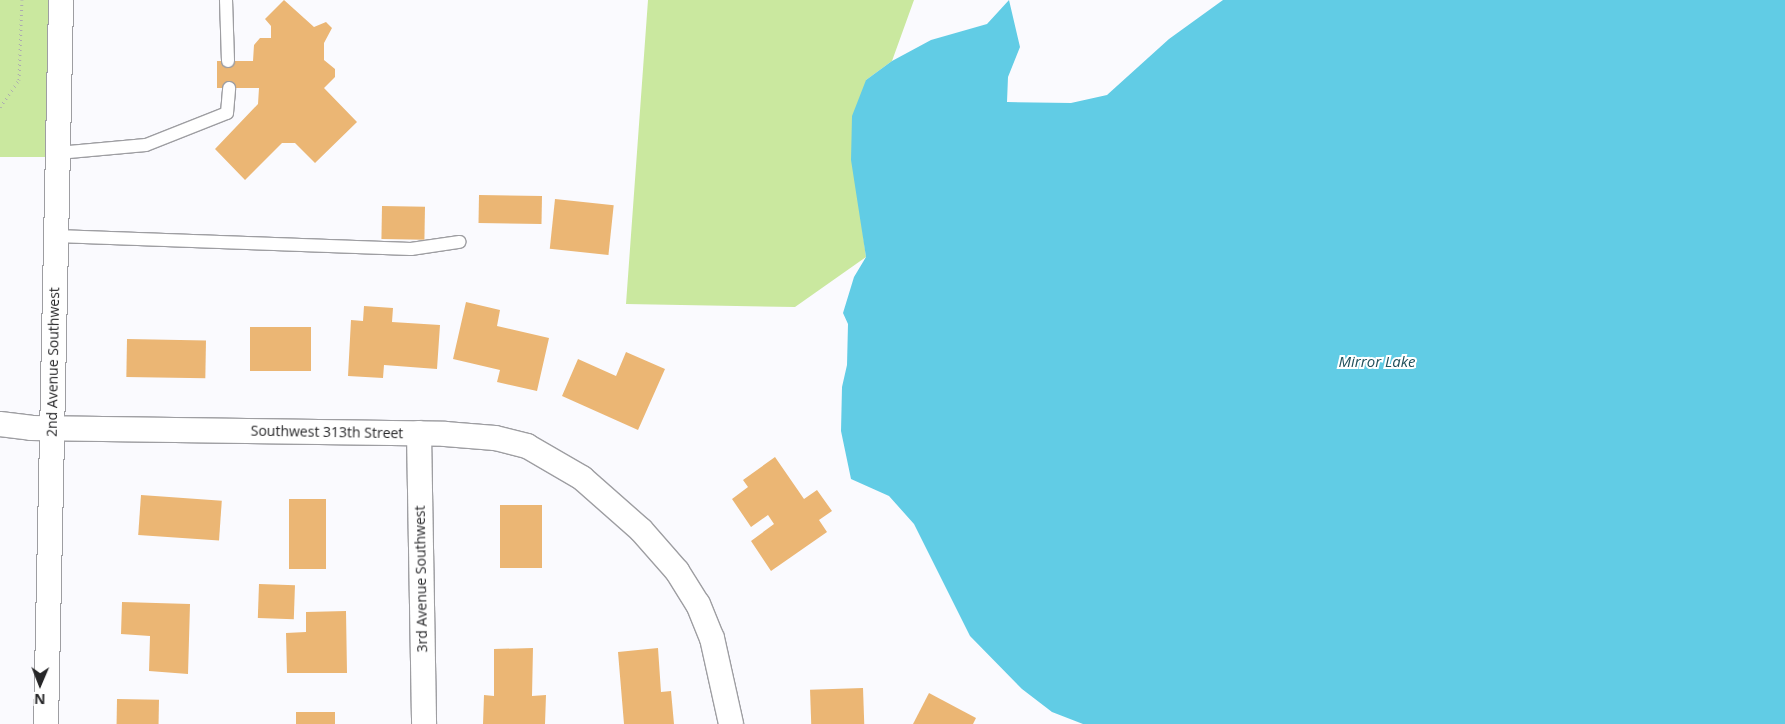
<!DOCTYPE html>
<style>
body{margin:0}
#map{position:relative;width:1785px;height:724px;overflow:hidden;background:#fafafe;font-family:"Open Sans",sans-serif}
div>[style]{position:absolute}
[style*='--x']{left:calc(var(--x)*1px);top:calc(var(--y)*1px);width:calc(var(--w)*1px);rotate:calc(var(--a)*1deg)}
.green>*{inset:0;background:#cae89f;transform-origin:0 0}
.water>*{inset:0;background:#61cce5}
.building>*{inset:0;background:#ebb674;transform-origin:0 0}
.path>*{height:3px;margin-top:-1.5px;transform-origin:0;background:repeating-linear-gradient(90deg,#acacaf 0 1px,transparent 0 5px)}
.roads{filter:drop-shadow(1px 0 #9e9ea2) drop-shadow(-1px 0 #9e9ea2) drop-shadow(0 1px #9e9ea2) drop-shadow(0 -1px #9e9ea2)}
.lane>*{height:12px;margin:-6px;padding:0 6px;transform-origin:6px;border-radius:6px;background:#fff}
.street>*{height:24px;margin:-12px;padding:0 12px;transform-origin:12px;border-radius:12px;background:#fff}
span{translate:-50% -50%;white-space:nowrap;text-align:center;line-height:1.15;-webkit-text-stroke:4px #fff;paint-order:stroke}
.street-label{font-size:14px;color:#262628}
.water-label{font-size:15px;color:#22515c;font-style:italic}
.north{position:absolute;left:15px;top:659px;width:50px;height:50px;-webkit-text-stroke:4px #fff;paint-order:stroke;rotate:181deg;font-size:14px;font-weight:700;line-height:20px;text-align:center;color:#262628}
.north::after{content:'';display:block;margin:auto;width:18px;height:22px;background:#262628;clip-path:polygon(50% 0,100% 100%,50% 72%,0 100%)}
</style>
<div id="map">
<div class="green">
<i style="left:0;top:0;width:61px;height:157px"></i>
<i style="clip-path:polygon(648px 0,914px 0,892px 61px,866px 80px,861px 219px,866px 257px,795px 307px,626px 304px)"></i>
</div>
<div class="water">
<i style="clip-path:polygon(1009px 0,1020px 47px,1008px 77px,1007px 102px,1071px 103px,1107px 95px,1169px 39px,1223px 0,1785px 0,1785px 724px,1083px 724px,1052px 712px,1022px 689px,970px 636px,914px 524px,889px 496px,851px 479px,841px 431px,842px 387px,847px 365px,848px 324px,843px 313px,854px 277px,866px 257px,851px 160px,852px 116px,866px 80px,892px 61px,931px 40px,987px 24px)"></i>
</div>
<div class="building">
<i style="clip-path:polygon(284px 0,314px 27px,326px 22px,332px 28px,324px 43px,324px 60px,335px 69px,335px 77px,324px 88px,357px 122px,315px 163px,295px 143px,282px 143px,245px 180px,215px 149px,258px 104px,259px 88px,217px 88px,217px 61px,253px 61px,254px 45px,260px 38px,271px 38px,271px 26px,265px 19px)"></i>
<i style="left:479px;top:195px;width:63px;height:28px;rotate:1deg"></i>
<i style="left:555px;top:199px;width:59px;height:50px;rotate:6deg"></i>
<i style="left:382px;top:206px;width:43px;height:33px;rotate:1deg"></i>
<i style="clip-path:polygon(466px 302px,500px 310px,497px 326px,549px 338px,537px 391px,497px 382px,500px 370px,453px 359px)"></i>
<i style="clip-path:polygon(364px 306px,393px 308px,392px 322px,440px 325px,437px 369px,384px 365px,383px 378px,348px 376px,351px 320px,363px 321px)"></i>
<i style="left:250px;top:327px;width:61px;height:44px"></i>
<i style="left:127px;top:339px;width:79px;height:38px;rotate:1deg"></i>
<i style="clip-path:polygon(626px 352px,665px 369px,638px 430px,562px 396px,578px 359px,616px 376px)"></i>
<i style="clip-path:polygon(775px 457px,804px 499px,817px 490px,832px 511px,819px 520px,827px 532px,771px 571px,751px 541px,774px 524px,768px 515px,751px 527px,732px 499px,748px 487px,743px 480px)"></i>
<i style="left:141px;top:495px;width:81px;height:40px;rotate:4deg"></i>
<i style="left:289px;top:499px;width:37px;height:70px"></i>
<i style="left:500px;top:505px;width:42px;height:63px"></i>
<i style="left:259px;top:584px;width:36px;height:34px;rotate:2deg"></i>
<i style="clip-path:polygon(122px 602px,190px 604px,188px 674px,149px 671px,150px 636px,121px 634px)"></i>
<i style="clip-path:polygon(346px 611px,347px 673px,287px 673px,286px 633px,306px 632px,306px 612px)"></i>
<i style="clip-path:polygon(533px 648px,532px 696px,546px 695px,545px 724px,483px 724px,484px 695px,494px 696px,494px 649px)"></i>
<i style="clip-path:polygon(658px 648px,661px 692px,671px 691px,674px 724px,624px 724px,618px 652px)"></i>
<i style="left:863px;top:688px;width:36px;height:53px;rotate:88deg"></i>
<i style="clip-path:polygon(929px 693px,976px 718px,973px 724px,913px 724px)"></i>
<i style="left:117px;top:699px;width:42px;height:25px;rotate:1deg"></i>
<i style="left:296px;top:712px;width:39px;height:12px"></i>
</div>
<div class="path">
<i style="--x:0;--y:107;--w:33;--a:-55"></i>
<i style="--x:19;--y:80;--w:80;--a:-87.9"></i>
</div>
<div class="roads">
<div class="lane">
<i style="--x:226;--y:0;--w:61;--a:88.1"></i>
<i style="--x:58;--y:153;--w:88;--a:-5.2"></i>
<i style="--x:146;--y:145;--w:87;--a:-21.6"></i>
<i style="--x:227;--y:113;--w:25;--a:-85"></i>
<i style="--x:56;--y:236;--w:355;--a:2.1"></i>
<i style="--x:411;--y:249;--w:49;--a:-8.3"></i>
</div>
<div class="street">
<i style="--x:0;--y:424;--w:31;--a:7"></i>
<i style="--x:31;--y:428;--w:414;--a:0.8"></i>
<i style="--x:445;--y:434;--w:50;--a:4.6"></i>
<i style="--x:495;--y:438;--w:33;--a:14"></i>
<i style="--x:527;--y:446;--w:64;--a:30.2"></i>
<i style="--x:582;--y:478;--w:79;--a:41.4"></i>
<i style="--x:641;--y:530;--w:55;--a:48.7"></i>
<i style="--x:677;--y:571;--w:39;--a:58"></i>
<i style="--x:698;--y:604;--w:37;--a:68"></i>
<i style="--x:712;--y:638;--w:88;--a:77.5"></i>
<i style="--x:419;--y:433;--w:291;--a:89"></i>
<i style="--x:46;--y:724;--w:724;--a:-88.81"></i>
</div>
</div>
<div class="street-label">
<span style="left:53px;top:362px;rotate:-89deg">2nd Avenue Southwest</span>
<span style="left:327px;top:432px;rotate:1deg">Southwest 313th Street</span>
<span style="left:421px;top:579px;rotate:-91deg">3rd Avenue Southwest</span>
</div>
<div class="water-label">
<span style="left:1377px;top:362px">Mirror Lake</span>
</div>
<div class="north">N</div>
</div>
